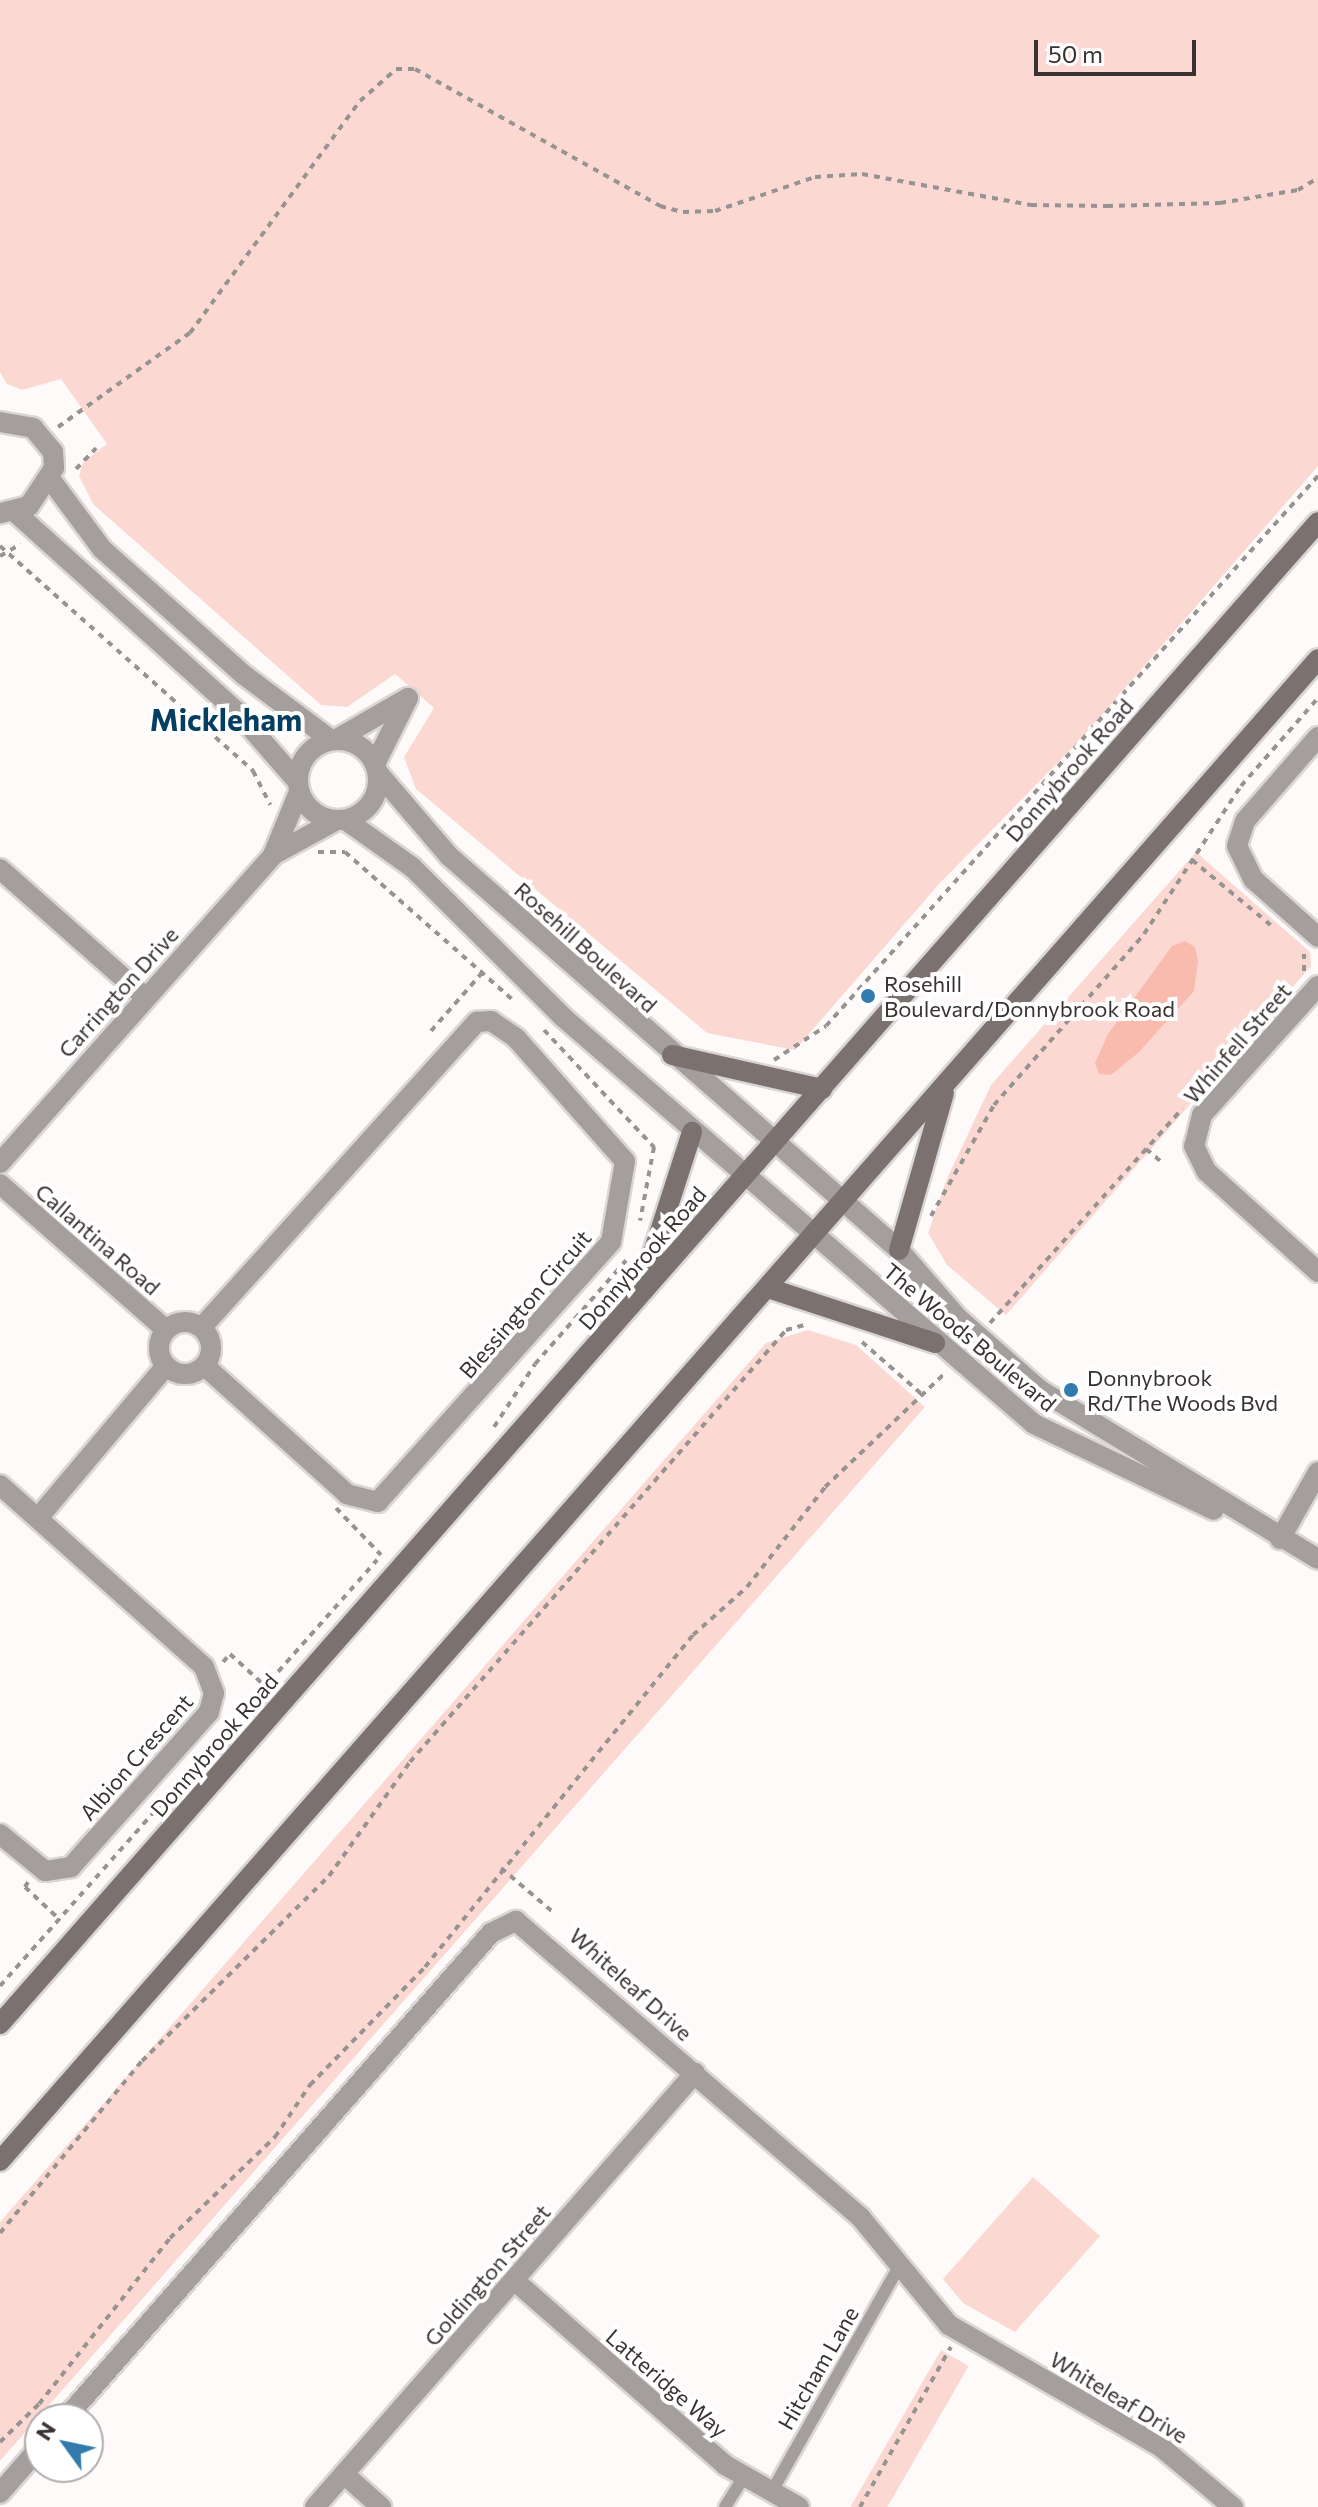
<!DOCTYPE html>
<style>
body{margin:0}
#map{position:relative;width:1318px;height:2507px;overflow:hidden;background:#fdfaf9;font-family:Commissioner,sans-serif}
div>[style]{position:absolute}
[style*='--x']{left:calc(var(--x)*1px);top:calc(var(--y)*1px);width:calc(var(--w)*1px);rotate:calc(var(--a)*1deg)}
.green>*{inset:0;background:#fbd9d2;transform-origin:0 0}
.water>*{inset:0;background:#f8bbae}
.path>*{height:4px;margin-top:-2px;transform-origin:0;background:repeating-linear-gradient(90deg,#979391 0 6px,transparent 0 12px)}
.roads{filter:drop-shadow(2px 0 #dad6d5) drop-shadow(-2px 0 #dad6d5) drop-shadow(0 2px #dad6d5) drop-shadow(0 -2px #dad6d5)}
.service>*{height:12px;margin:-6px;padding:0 6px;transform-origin:6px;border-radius:6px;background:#a49e9c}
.minor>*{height:20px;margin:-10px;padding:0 10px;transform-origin:10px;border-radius:10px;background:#a49e9c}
.minor>.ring{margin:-10px;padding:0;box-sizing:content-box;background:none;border:20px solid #a49e9c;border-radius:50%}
.tertiary>*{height:20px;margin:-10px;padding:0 10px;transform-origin:10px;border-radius:10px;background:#a49e9c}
.tertiary>.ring{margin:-10px;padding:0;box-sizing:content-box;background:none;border:20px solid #a49e9c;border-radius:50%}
.secondary>*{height:20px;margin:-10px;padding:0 10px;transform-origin:10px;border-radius:10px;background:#7b716f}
.dots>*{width:22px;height:22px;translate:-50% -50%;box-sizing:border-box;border:4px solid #fff;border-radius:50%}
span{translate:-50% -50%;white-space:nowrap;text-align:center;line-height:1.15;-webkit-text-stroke:8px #fff;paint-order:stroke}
.street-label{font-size:22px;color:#383230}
.poi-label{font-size:22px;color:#383230}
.left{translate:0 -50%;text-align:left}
.district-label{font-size:30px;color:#063e61;font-weight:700}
.north{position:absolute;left:24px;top:2403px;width:80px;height:80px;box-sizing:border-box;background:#fff;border:2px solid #afadac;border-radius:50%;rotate:303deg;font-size:22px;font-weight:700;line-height:32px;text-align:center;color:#383230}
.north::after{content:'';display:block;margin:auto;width:28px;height:36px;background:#317bae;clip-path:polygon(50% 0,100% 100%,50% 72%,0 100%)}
.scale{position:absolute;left:1034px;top:40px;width:162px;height:36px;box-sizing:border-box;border:4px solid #383230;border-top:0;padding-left:10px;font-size:24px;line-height:28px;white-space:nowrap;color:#383230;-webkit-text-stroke:6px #fff;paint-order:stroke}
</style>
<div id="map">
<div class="green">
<i style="clip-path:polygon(0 0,1318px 0,1318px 466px,1079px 741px,939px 884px,795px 1050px,707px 1033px,416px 789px,404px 757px,434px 708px,395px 674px,347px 707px,321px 705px,93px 504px,79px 476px,83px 462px,107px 444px,61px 379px,22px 390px,7px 384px,0 372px)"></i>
<i style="clip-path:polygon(1196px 852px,1310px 952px,1311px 966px,1006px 1315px,947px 1265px,928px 1233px,946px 1181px,991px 1085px)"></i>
<i style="clip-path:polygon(808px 1330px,856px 1345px,925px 1407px,0 2461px,0 2222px,766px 1343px)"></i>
<i style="clip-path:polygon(1033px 2177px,1100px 2236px,1015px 2332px,963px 2303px,943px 2279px)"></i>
<i style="left:941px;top:2350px;width:32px;height:181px;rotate:30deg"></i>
</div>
<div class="water">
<i style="clip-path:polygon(1185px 941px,1195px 947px,1198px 961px,1194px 991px,1138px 1053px,1111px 1075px,1099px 1074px,1095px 1063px,1108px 1034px,1172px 946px)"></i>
</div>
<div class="path">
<i style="--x:58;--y:427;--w:162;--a:-35.5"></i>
<i style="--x:190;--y:333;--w:288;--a:-53.8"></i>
<i style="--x:360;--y:101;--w:48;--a:-41.6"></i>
<i style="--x:396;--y:69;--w:19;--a:0"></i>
<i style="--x:415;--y:69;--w:281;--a:29.2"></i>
<i style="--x:660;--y:206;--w:24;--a:15"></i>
<i style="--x:683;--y:212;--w:32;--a:-2"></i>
<i style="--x:715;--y:211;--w:106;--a:-18.8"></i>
<i style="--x:815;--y:177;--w:47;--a:-3.7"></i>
<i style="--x:862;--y:174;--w:172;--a:10.4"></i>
<i style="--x:1031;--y:205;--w:76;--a:0.8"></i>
<i style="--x:1107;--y:206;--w:113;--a:-1.5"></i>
<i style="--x:1220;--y:203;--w:79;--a:-9.5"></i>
<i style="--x:1298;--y:190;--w:23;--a:-31"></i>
<i style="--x:76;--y:469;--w:29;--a:-46"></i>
<i style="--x:0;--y:546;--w:339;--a:41.6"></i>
<i style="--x:253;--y:771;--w:38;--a:63"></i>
<i style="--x:0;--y:556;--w:24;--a:-30"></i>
<i style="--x:318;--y:852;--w:27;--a:0"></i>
<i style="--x:345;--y:852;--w:222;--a:41.4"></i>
<i style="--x:1192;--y:860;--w:105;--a:39.6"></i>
<i style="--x:1304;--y:971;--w:17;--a:-90"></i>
<i style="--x:544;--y:1030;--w:161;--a:46.8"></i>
<i style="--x:654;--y:1147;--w:75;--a:100.7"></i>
<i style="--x:431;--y:1031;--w:77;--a:-48.7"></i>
<i style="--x:774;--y:1060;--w:62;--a:-33.2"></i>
<i style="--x:826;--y:1026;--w:738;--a:-48.19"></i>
<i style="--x:1146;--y:1149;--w:23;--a:40"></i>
<i style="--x:931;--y:1216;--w:128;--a:-60.4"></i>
<i style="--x:994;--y:1105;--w:227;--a:-48.7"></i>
<i style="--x:1144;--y:934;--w:177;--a:-56.8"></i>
<i style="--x:1241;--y:786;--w:117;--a:-48.8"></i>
<i style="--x:990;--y:1323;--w:288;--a:-48.1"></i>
<i style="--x:862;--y:1342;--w:82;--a:41.1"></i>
<i style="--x:494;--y:1427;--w:75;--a:-56.9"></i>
<i style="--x:535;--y:1364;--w:144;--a:-48.7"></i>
<i style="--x:336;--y:1508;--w:65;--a:46.2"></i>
<i style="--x:223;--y:1662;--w:11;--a:-49"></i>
<i style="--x:230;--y:1654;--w:47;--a:42.4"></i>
<i style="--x:501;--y:1868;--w:70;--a:40.3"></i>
<i style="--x:28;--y:1882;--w:6;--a:121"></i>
<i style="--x:25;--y:1887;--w:47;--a:43.3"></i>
<i style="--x:0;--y:1986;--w:569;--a:-48.49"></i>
<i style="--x:0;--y:2233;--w:223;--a:-50.5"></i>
<i style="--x:142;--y:2061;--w:263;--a:-44.7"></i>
<i style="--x:329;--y:1876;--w:140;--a:-54.6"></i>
<i style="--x:410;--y:1762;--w:573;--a:-48.96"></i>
<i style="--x:786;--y:1330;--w:23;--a:-15"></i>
<i style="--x:0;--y:2442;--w:54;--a:-44.3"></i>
<i style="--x:39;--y:2404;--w:211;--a:-51.7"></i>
<i style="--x:170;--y:2238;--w:146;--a:-43.9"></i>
<i style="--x:275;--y:2137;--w:63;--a:-56.1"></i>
<i style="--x:310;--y:2085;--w:165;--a:-45.7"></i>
<i style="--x:425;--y:1967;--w:427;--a:-51.1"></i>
<i style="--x:693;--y:1635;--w:72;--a:-41.6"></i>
<i style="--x:747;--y:1587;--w:127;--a:-52"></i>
<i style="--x:825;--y:1487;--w:164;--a:-43.5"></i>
<i style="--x:860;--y:2507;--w:184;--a:-60.4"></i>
</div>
<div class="roads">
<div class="service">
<i style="--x:772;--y:2491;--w:260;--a:-60.5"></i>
<i style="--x:725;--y:2507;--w:36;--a:-58"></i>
</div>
<div class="minor">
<i style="--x:1318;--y:737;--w:111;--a:131"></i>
<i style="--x:1245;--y:821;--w:26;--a:108"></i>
<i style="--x:1237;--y:846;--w:37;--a:64"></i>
<i style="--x:1253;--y:879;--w:87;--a:41.7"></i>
<i style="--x:337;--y:739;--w:82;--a:-30"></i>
<i style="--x:408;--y:698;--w:74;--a:116.6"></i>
<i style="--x:273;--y:855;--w:71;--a:-28.7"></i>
<i style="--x:0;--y:869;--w:193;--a:41.4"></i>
<i style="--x:1318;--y:986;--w:173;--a:132"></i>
<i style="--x:1202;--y:1115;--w:32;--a:104"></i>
<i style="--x:1194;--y:1146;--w:28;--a:64"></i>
<i style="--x:1206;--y:1171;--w:151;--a:42"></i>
<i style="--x:0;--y:1163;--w:412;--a:-48.4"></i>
<i style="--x:273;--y:855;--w:68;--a:-67.6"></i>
<i style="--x:0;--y:1184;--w:220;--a:41.3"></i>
<i class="ring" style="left:159px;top:1322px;width:32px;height:32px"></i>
<i style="--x:202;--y:1327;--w:411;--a:-48"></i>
<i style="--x:477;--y:1022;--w:14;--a:-4"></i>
<i style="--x:491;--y:1021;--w:30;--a:34"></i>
<i style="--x:516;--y:1038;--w:164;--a:48.5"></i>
<i style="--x:625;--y:1161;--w:82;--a:99.8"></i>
<i style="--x:611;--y:1242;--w:349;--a:131.9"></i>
<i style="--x:378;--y:1502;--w:32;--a:-166"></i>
<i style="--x:347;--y:1494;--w:191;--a:-138"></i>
<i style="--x:0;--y:1485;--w:273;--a:41.7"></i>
<i style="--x:204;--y:1667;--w:28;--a:69"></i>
<i style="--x:214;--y:1693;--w:20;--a:105"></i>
<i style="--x:209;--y:1712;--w:208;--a:131.7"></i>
<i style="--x:71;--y:1867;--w:26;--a:171"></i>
<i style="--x:45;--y:1871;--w:58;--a:-140.6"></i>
<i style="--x:38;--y:1518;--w:197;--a:-49.9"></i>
<i style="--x:1280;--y:1539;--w:77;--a:-60.4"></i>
<i style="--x:514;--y:2280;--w:281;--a:41.2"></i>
<i style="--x:725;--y:2465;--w:85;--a:29.6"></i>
<i style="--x:65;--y:2419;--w:646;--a:-48.76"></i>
<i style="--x:491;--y:1933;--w:28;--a:-26"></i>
<i style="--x:516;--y:1921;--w:455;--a:40.7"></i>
<i style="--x:861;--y:2218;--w:139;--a:50.6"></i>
<i style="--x:949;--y:2325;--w:245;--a:29.9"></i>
<i style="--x:1161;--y:2447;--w:94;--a:39.8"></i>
<i style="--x:344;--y:2474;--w:50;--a:41.7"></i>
<i style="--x:0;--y:2493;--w:61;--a:-49"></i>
<i style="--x:315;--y:2507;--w:577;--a:-48.8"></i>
</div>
<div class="tertiary">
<i style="--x:0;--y:422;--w:34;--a:10"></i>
<i style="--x:33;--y:428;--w:31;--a:50"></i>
<i style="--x:53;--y:452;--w:16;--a:86"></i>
<i style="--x:54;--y:468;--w:45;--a:123.3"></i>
<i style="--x:29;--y:506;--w:30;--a:166"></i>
<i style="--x:51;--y:480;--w:86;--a:53.5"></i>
<i style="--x:102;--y:549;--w:190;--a:41.6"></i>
<i style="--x:244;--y:675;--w:107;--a:36.7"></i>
<i style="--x:15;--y:512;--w:299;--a:42"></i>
<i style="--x:237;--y:712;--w:93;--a:48.9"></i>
<i class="ring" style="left:298px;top:740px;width:60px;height:60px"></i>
<i style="--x:379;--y:774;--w:108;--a:49.5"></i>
<i style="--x:449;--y:856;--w:598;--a:41.2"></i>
<i style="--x:899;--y:1250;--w:90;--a:49.1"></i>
<i style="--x:958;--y:1318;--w:109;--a:41.3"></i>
<i style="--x:1040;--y:1390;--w:325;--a:31.3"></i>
<i style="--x:347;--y:821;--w:80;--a:35.3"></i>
<i style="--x:412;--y:867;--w:214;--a:44.8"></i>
<i style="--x:564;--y:1018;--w:621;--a:40.82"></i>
<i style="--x:1034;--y:1424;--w:199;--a:25.5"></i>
</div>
<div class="secondary">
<i style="--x:672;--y:1055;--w:154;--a:12.8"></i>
<i style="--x:899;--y:1250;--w:163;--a:-74"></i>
<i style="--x:642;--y:1287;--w:163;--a:-72.1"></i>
<i style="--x:768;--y:1288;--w:176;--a:18.2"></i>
<i style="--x:0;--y:2024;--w:1998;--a:-48.73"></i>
<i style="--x:0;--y:2161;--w:1998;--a:-48.73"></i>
</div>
</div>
<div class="dots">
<i style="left:868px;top:996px;background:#317bae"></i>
<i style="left:1071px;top:1390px;background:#317bae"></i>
</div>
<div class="street-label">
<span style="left:1069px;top:770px;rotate:-49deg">Donnybrook Road</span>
<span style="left:586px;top:947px;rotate:42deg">Rosehill Boulevard</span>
<span style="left:118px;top:992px;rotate:-48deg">Carrington Drive</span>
<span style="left:1237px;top:1043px;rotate:-49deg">Whinfell Street</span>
<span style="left:98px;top:1239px;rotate:41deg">Callantina Road</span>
<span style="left:642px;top:1258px;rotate:-49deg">Donnybrook Road</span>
<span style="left:525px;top:1304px;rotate:-49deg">Blessington Circuit</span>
<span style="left:970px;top:1337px;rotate:40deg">The Woods Boulevard</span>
<span style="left:214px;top:1745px;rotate:-49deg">Donnybrook Road</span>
<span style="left:136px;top:1757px;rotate:-49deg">Albion Crescent</span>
<span style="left:631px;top:1984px;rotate:42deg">Whiteleaf Drive</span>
<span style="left:487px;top:2275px;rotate:-49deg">Goldington Street</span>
<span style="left:818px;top:2368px;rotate:-60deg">Hitcham Lane</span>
<span style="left:667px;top:2383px;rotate:41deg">Latteridge Way</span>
<span style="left:1119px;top:2397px;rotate:31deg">Whiteleaf Drive</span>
</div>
<div class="poi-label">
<span class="left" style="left:884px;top:996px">Rosehill<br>Boulevard/Donnybrook Road</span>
<span class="left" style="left:1087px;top:1390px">Donnybrook<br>Rd/The Woods Bvd</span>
</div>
<div class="district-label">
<span style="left:226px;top:719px">Mickleham</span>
</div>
<div class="north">N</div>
<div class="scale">50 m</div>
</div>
